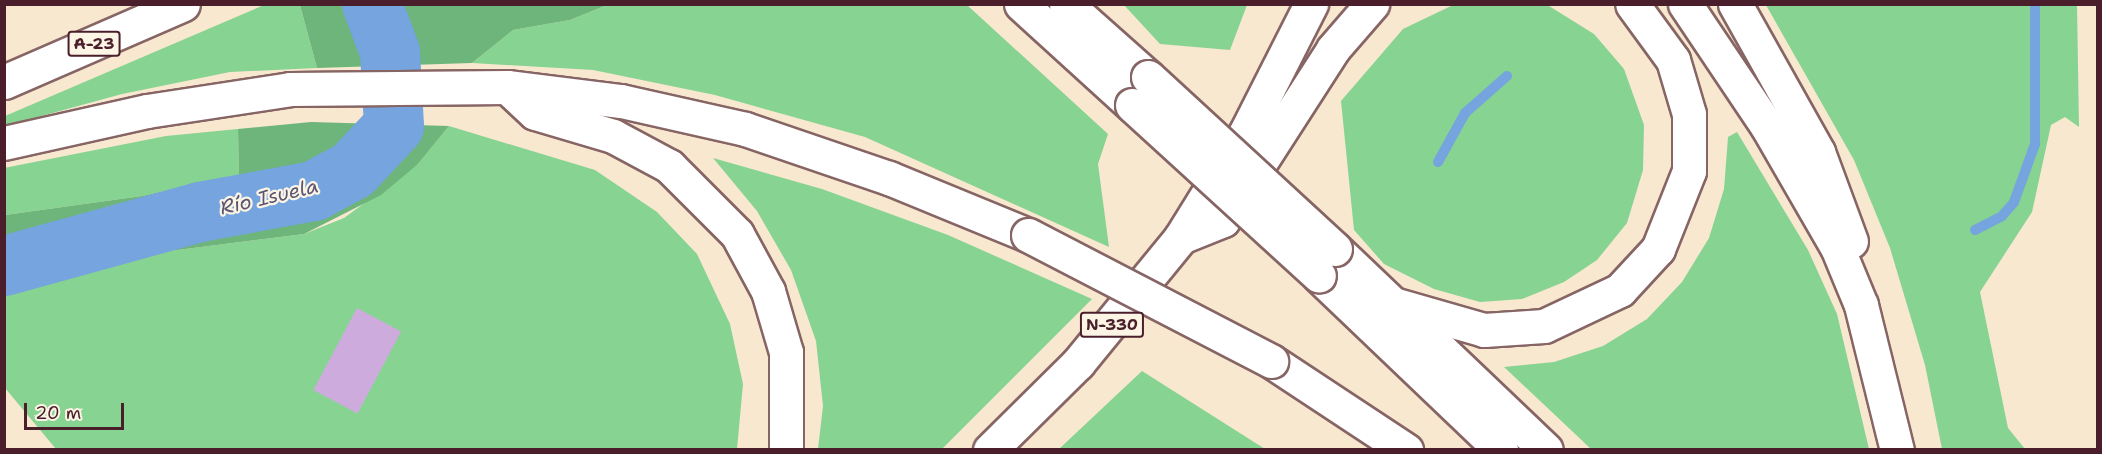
<!DOCTYPE html>
<meta charset="utf-8">
<style>
body{margin:0}
#map{position:relative;width:2102px;height:454px;overflow:hidden;background:#f8e8d0;font-family:"Shantell Sans",sans-serif}
div>[style]{position:absolute}
[style*='--x']{left:calc(var(--x)*1px);top:calc(var(--y)*1px);width:calc(var(--w)*1px);rotate:calc(var(--a)*1deg)}
.green>*{inset:0;background:#87d391}
.forest>*{inset:0;background:#6db57b}
.stream>*{height:10px;margin:-5px;padding:0 5px;transform-origin:5px;border-radius:5px;background:#75a4de}
.river>*{height:60px;margin:-30px;padding:0 30px;transform-origin:30px;border-radius:30px;background:#75a4de}
.building>*{inset:0;background:#cdacdd;transform-origin:0 0}
.roads{filter:drop-shadow(2px 0 #876565) drop-shadow(-2px 0 #876565) drop-shadow(0 2px #876565) drop-shadow(0 -2px #876565)}
.highway>*{height:33px;margin:-16.5px;padding:0 16.5px;transform-origin:16.5px;border-radius:16.5px;background:#fff}
.bridges{filter:drop-shadow(2px 0 #876565) drop-shadow(-2px 0 #876565) drop-shadow(0 2px #876565) drop-shadow(0 -2px #876565)}
.highway-bridge>*{height:33px;margin:-16.5px;padding:0 16.5px;transform-origin:16.5px;border-radius:16.5px;background:#fff}
span{translate:-50% -50%;white-space:nowrap;text-align:center;line-height:1.15;-webkit-text-stroke:4.5px #fcf5e5;paint-order:stroke}
.shield-label span{padding:2px 4px;background:#fcf5e5;border:2px solid;border-radius:4px;-webkit-text-stroke-width:0}
.shield-label{font-size:16px;color:#4a1f2b;font-weight:700}
.water-label{font-size:20px;color:#5b5473;font-style:italic}
.frame{position:absolute;inset:0;border:6px solid #4a1f2b;pointer-events:none}
.scale{position:absolute;left:24px;top:403px;width:100px;height:27px;box-sizing:border-box;border:3px solid #4a1f2b;border-top:0;padding-left:8px;font-size:18px;line-height:21px;white-space:nowrap;color:#4a1f2b;-webkit-text-stroke:4px #fcf5e5;paint-order:stroke}
</style>
<div id="map">
<div class="green">
<i style="clip-path:polygon(264px 5px,300px 5px,317px 68px,230px 72px,122px 94px,5px 126px,5px 116px)"></i>
<i style="clip-path:polygon(607px 5px,967px 5px,1108px 134px,1098px 164px,1109px 247px,865px 137px,715px 95px,593px 70px,472px 63px,513px 30px,570px 20px)"></i>
<i style="clip-path:polygon(1124px 5px,1247px 5px,1230px 50px,1160px 44px)"></i>
<i style="clip-path:polygon(1766px 5px,2077px 5px,2079px 127px,2065px 117px,2051px 125px,2032px 212px,1980px 292px,2008px 428px,2025px 449px,1942px 449px,1925px 365px,1890px 248px,1854px 160px)"></i>
<i style="clip-path:polygon(1451px 6px,1549px 6px,1594px 34px,1624px 69px,1644px 125px,1643px 170px,1627px 223px,1597px 260px,1564px 282px,1522px 299px,1480px 302px,1434px 289px,1384px 264px,1354px 230px,1341px 101px,1403px 29px)"></i>
<i style="clip-path:polygon(449px 126px,595px 170px,657px 212px,697px 254px,730px 324px,743px 384px,737px 449px,56px 449px,5px 388px,4px 284px,59px 265px,304px 234px,344px 218px,418px 164px)"></i>
<i style="clip-path:polygon(238px 129px,239px 175px,142px 196px,5px 215px,4px 168px,166px 136px)"></i>
<i style="clip-path:polygon(1737px 132px,1808px 250px,1837px 314px,1869px 449px,1591px 449px,1504px 367px,1554px 362px,1603px 346px,1647px 319px,1682px 282px,1709px 238px,1724px 189px,1728px 137px)"></i>
<i style="clip-path:polygon(713px 158px,822px 189px,948px 235px,1092px 299px,942px 449px,818px 449px,823px 406px,816px 341px,791px 270px,757px 211px)"></i>
<i style="clip-path:polygon(1142px 371px,1265px 449px,1059px 449px)"></i>
</div>
<div class="forest">
<i style="clip-path:polygon(300px 5px,607px 5px,570px 20px,513px 30px,472px 63px,317px 68px)"></i>
<i style="clip-path:polygon(311px 122px,449px 126px,418px 164px,381px 195px,304px 234px,59px 265px,5px 284px,5px 215px,142px 196px,239px 175px,238px 129px)"></i>
</div>
<div class="stream">
<i style="--x:1438;--y:162;--w:56;--a:-61.1"></i>
<i style="--x:1465;--y:113;--w:56;--a:-41.4"></i>
<i style="--x:1975;--y:230;--w:30;--a:-27"></i>
<i style="--x:2002;--y:216;--w:18;--a:-49"></i>
<i style="--x:2014;--y:202;--w:62;--a:-70.1"></i>
<i style="--x:2035;--y:144;--w:140;--a:-90"></i>
</div>
<div class="river">
<i style="--x:4;--y:266;--w:203;--a:-15.4"></i>
<i style="--x:200;--y:212;--w:116;--a:-10.4"></i>
<i style="--x:314;--y:191;--w:44;--a:-28.3"></i>
<i style="--x:353;--y:170;--w:60;--a:-47"></i>
<i style="--x:394;--y:126;--w:74;--a:-93.1"></i>
<i style="--x:390;--y:52;--w:51;--a:-110.6"></i>
</div>
<div class="building">
<i style="left:357px;top:308px;width:50px;height:93px;rotate:28deg"></i>
</div>
<div class="roads">
<div class="highway">
<i style="--x:1021;--y:4;--w:150;--a:42.3"></i>
<i style="--x:1066;--y:4;--w:110;--a:41.7"></i>
<i style="--x:1685;--y:4;--w:147;--a:56.1"></i>
<i style="--x:1767;--y:126;--w:140;--a:60"></i>
<i style="--x:1837;--y:247;--w:63;--a:67.5"></i>
<i style="--x:1861;--y:305;--w:149;--a:76.1"></i>
<i style="--x:1735;--y:4;--w:170;--a:60.7"></i>
<i style="--x:1818;--y:152;--w:95;--a:69.7"></i>
<i style="--x:4;--y:82;--w:195;--a:-23.5"></i>
<i style="--x:507;--y:87;--w:38;--a:43"></i>
<i style="--x:535;--y:113;--w:81;--a:16.4"></i>
<i style="--x:613;--y:136;--w:64;--a:28.2"></i>
<i style="--x:669;--y:166;--w:96;--a:45"></i>
<i style="--x:737;--y:234;--w:65;--a:61.5"></i>
<i style="--x:768;--y:291;--w:64;--a:73.6"></i>
<i style="--x:786;--y:352;--w:98;--a:90"></i>
<i style="--x:4;--y:143;--w:147;--a:-12.6"></i>
<i style="--x:147;--y:111;--w:145;--a:-8.7"></i>
<i style="--x:290;--y:89;--w:217;--a:-0.5"></i>
<i style="--x:507;--y:87;--w:115;--a:7"></i>
<i style="--x:621;--y:101;--w:127;--a:12.7"></i>
<i style="--x:745;--y:129;--w:152;--a:18.8"></i>
<i style="--x:889;--y:178;--w:150;--a:22.3"></i>
<i style="--x:1181;--y:237;--w:45;--a:-22"></i>
<i style="--x:1223;--y:220;--w:203;--a:-57.2"></i>
<i style="--x:1333;--y:49;--w:60;--a:-49.1"></i>
<i style="--x:1335;--y:249;--w:291;--a:43.6"></i>
<i style="--x:1319;--y:276;--w:252;--a:43.7"></i>
<i style="--x:1390;--y:303;--w:98;--a:16"></i>
<i style="--x:1484;--y:330;--w:60;--a:-3.8"></i>
<i style="--x:1544;--y:326;--w:84;--a:-25.3"></i>
<i style="--x:1620;--y:290;--w:56;--a:-47.2"></i>
<i style="--x:1658;--y:249;--w:84;--a:-68.3"></i>
<i style="--x:1689;--y:171;--w:57;--a:-90"></i>
<i style="--x:1689;--y:114;--w:56;--a:-106.5"></i>
<i style="--x:1673;--y:60;--w:69;--a:-126.2"></i>
<i style="--x:1271;--y:361;--w:162;--a:33.4"></i>
<i style="--x:990;--y:450;--w:124;--a:-44.7"></i>
<i style="--x:1078;--y:363;--w:163;--a:-50.7"></i>
<i style="--x:1181;--y:237;--w:123;--a:-58.2"></i>
<i style="--x:1246;--y:132;--w:144;--a:-63.1"></i>
</div>
</div>
<div class="bridges">
<div class="highway-bridge">
<i style="--x:1148;--y:77;--w:254;--a:42.6"></i>
<i style="--x:1132;--y:105;--w:253;--a:42.4"></i>
<i style="--x:1028;--y:235;--w:274;--a:27.4"></i>
</div>
</div>
<div class="shield-label">
<span style="left:94px;top:44px">A-23</span>
<span style="left:1112px;top:325px">N-330</span>
</div>
<div class="water-label">
<span style="left:269px;top:197px;rotate:-13deg">Río Isuela</span>
</div>
<div class="frame"></div>
<div class="scale">20 m</div>
</div>
